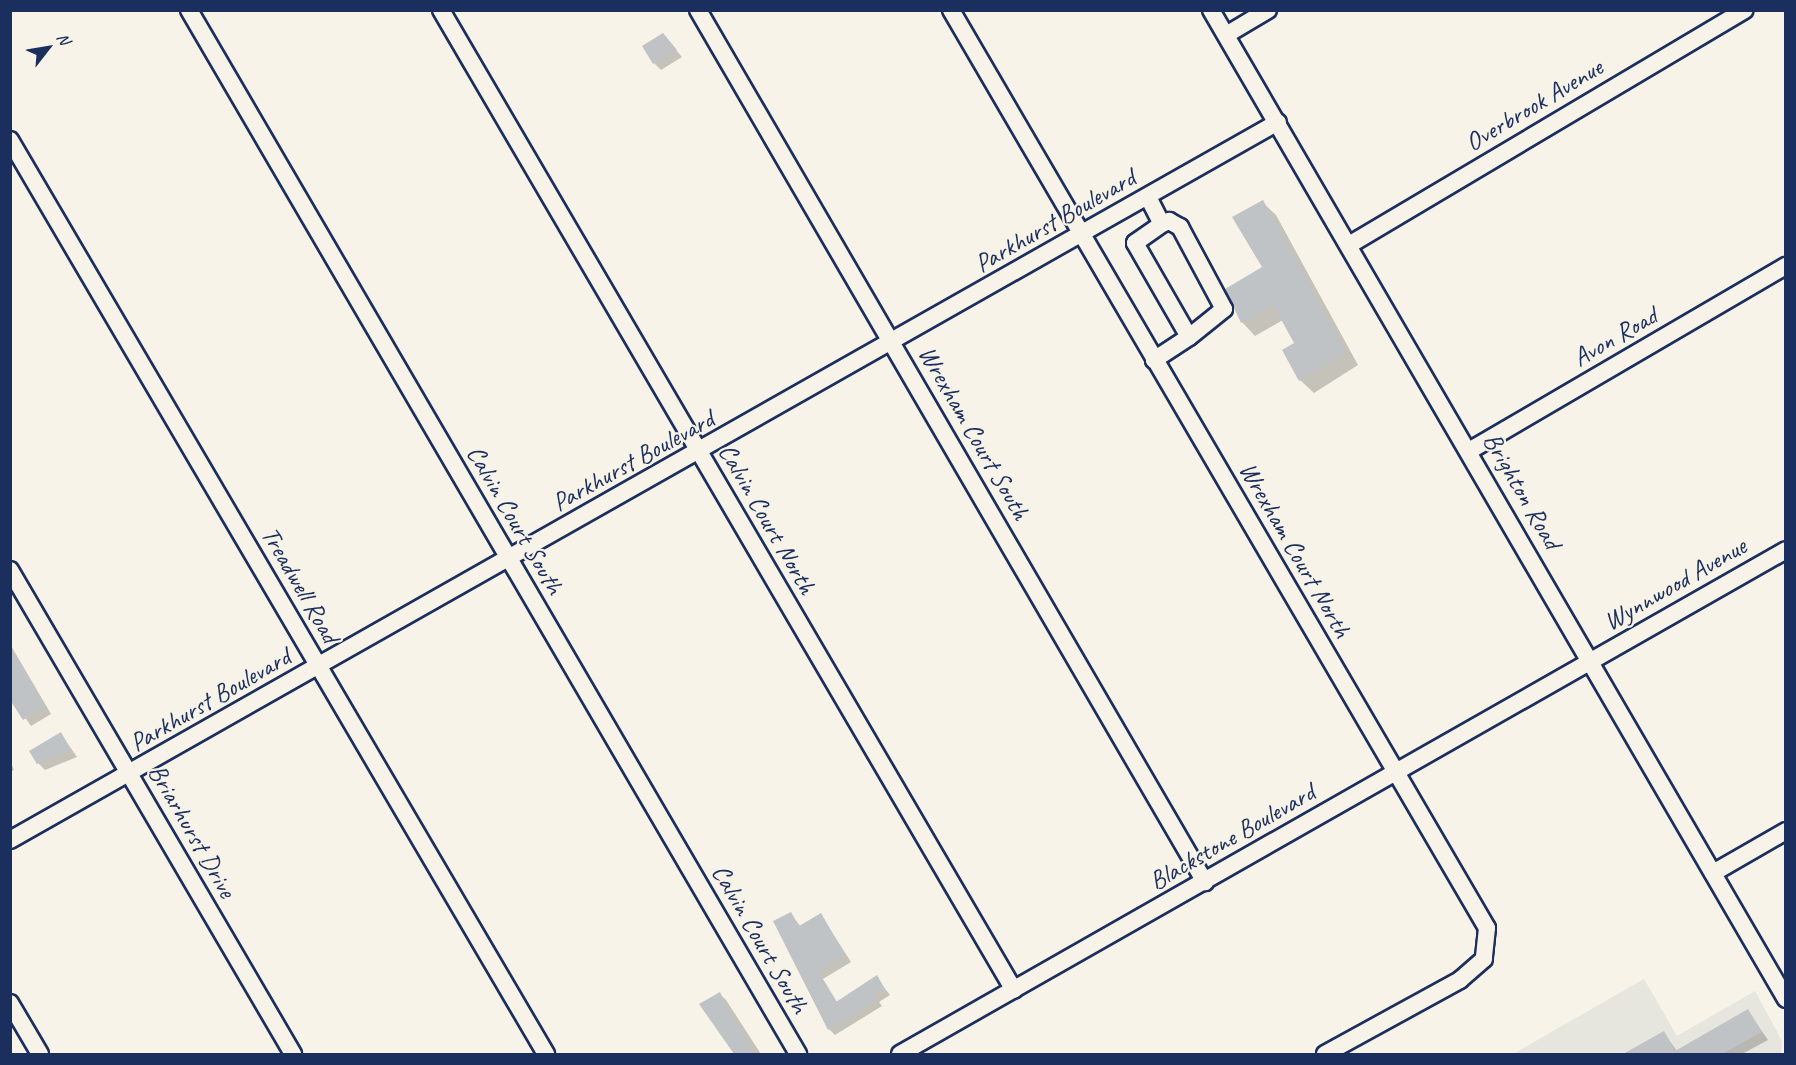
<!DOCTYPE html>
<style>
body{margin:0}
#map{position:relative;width:1796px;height:1065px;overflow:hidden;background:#f7f3e8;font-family:Caveat,sans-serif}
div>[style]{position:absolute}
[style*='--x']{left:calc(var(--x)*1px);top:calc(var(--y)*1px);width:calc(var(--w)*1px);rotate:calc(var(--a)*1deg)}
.built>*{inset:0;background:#e6e5de}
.shadow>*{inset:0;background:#0003}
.building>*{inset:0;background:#c0c3c5}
.roads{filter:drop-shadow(2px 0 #1b2f5e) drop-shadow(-2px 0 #1b2f5e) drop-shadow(0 2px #1b2f5e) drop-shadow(0 -2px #1b2f5e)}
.minor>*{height:16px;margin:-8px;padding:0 8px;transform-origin:8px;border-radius:8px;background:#f7f3e8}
span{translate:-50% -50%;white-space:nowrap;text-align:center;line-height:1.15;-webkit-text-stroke:4.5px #f7f3e8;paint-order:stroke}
.street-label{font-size:26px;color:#1b2f5e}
.frame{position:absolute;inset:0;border:12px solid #1b2f5e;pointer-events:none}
.north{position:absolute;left:18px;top:18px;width:60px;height:60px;-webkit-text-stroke:4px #f7f3e8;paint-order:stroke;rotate:59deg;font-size:16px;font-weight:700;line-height:24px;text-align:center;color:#1b2f5e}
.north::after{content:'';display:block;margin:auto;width:21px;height:27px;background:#1b2f5e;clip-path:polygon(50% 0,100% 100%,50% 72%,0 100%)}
</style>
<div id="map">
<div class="built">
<i style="clip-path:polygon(1644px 979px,1677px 1036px,1755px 991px,1782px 1041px,1781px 1054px,1513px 1054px)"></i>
</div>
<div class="shadow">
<i style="clip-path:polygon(669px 42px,682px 57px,661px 70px,654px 63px)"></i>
<i style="clip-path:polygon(1262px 202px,1276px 215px,1358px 365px,1314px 393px,1300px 380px,1296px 344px,1283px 320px,1255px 336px,1242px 322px,1264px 268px)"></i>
<i style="clip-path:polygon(10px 644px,51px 714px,31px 726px,10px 696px)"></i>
<i style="clip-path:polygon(61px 734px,77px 757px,45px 770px,38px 763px)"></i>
<i style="clip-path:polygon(10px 761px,14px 770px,10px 772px)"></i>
<i style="clip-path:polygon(790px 913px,801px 927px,821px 915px,851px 962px,823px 979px,837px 1002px,876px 977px,890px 995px,879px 1002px,882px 1006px,835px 1035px,829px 1029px)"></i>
<i style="clip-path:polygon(720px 994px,726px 1000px,761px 1054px,736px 1054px,701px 1005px)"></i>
<i style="clip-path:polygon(1748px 1011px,1768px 1040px,1742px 1054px,1626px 1054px,1664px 1033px,1677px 1051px)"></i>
</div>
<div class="building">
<i style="clip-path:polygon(663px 33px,677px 50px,653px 64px,642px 46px)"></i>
<i style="clip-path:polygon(1263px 200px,1346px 352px,1299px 381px,1282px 350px,1294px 343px,1273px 305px,1241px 323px,1225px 289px,1262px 267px,1232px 217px)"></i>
<i style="clip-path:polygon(10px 646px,45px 707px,23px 720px,10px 700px)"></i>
<i style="clip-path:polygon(61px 732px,71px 750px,37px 764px,29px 751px)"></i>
<i style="clip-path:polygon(791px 912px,799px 926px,821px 913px,845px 955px,818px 972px,836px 1002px,877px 975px,885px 989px,874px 995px,877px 1000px,828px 1030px,773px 921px)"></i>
<i style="clip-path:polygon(720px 992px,729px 1011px,755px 1054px,734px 1054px,699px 1004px)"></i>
<i style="clip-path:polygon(1748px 1009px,1762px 1032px,1722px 1054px,1623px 1054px,1664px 1031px,1675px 1051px)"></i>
</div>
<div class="roads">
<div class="minor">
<i style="--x:189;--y:10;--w:1209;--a:59.74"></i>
<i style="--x:441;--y:10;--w:1135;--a:59.69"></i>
<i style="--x:698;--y:10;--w:1009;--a:59.83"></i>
<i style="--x:951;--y:10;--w:1063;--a:59.72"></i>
<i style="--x:1487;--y:928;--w:31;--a:96"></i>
<i style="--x:1484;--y:959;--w:32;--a:139"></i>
<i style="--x:1460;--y:980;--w:154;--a:151.3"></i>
<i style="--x:1211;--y:10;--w:1144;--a:59.83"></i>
<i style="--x:1226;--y:35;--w:49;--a:-30.8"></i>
<i style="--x:10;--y:140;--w:1060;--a:59.61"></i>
<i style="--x:1148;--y:197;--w:30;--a:63"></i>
<i style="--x:1162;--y:224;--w:33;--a:145"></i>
<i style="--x:1135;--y:243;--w:108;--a:60.1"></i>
<i style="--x:1189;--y:337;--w:42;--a:146.7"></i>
<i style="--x:1162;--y:224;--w:8;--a:-23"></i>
<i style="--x:1169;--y:221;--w:13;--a:29"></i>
<i style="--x:1180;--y:227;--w:93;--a:61.8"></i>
<i style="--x:1224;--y:309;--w:45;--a:141.3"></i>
<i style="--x:1349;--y:245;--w:460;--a:-30.7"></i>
<i style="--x:1469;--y:451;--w:367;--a:-30.3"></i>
<i style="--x:10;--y:570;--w:561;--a:59.68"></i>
<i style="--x:10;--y:840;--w:1457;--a:-29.52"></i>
<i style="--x:1713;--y:873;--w:84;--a:-29.9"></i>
<i style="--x:10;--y:1003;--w:59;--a:59.5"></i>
<i style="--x:900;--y:1054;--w:1019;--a:-29.63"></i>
</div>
</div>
<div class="street-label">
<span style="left:1534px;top:105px;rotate:-31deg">Overbrook Avenue</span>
<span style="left:1055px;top:221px;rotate:-30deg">Parkhurst Boulevard</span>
<span style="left:1615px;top:337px;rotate:-30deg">Avon Road</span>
<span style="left:974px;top:433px;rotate:60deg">Wrexham Court South</span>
<span style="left:633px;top:461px;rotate:-29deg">Parkhurst Boulevard</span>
<span style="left:1522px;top:491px;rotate:60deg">Brighton Road</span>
<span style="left:767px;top:519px;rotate:60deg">Calvin Court North</span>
<span style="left:515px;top:520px;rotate:60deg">Calvin Court South</span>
<span style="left:1295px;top:550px;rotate:60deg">Wrexham Court North</span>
<span style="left:1675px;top:584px;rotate:-30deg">Wynnwood Avenue</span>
<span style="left:300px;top:585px;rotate:60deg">Treadwell Road</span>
<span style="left:210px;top:700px;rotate:-30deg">Parkhurst Boulevard</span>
<span style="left:192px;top:831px;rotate:60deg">Briarhurst Drive</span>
<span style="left:1232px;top:837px;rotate:-30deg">Blackstone Boulevard</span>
<span style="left:760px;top:939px;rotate:60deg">Calvin Court South</span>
</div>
<div class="frame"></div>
<div class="north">N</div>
</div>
